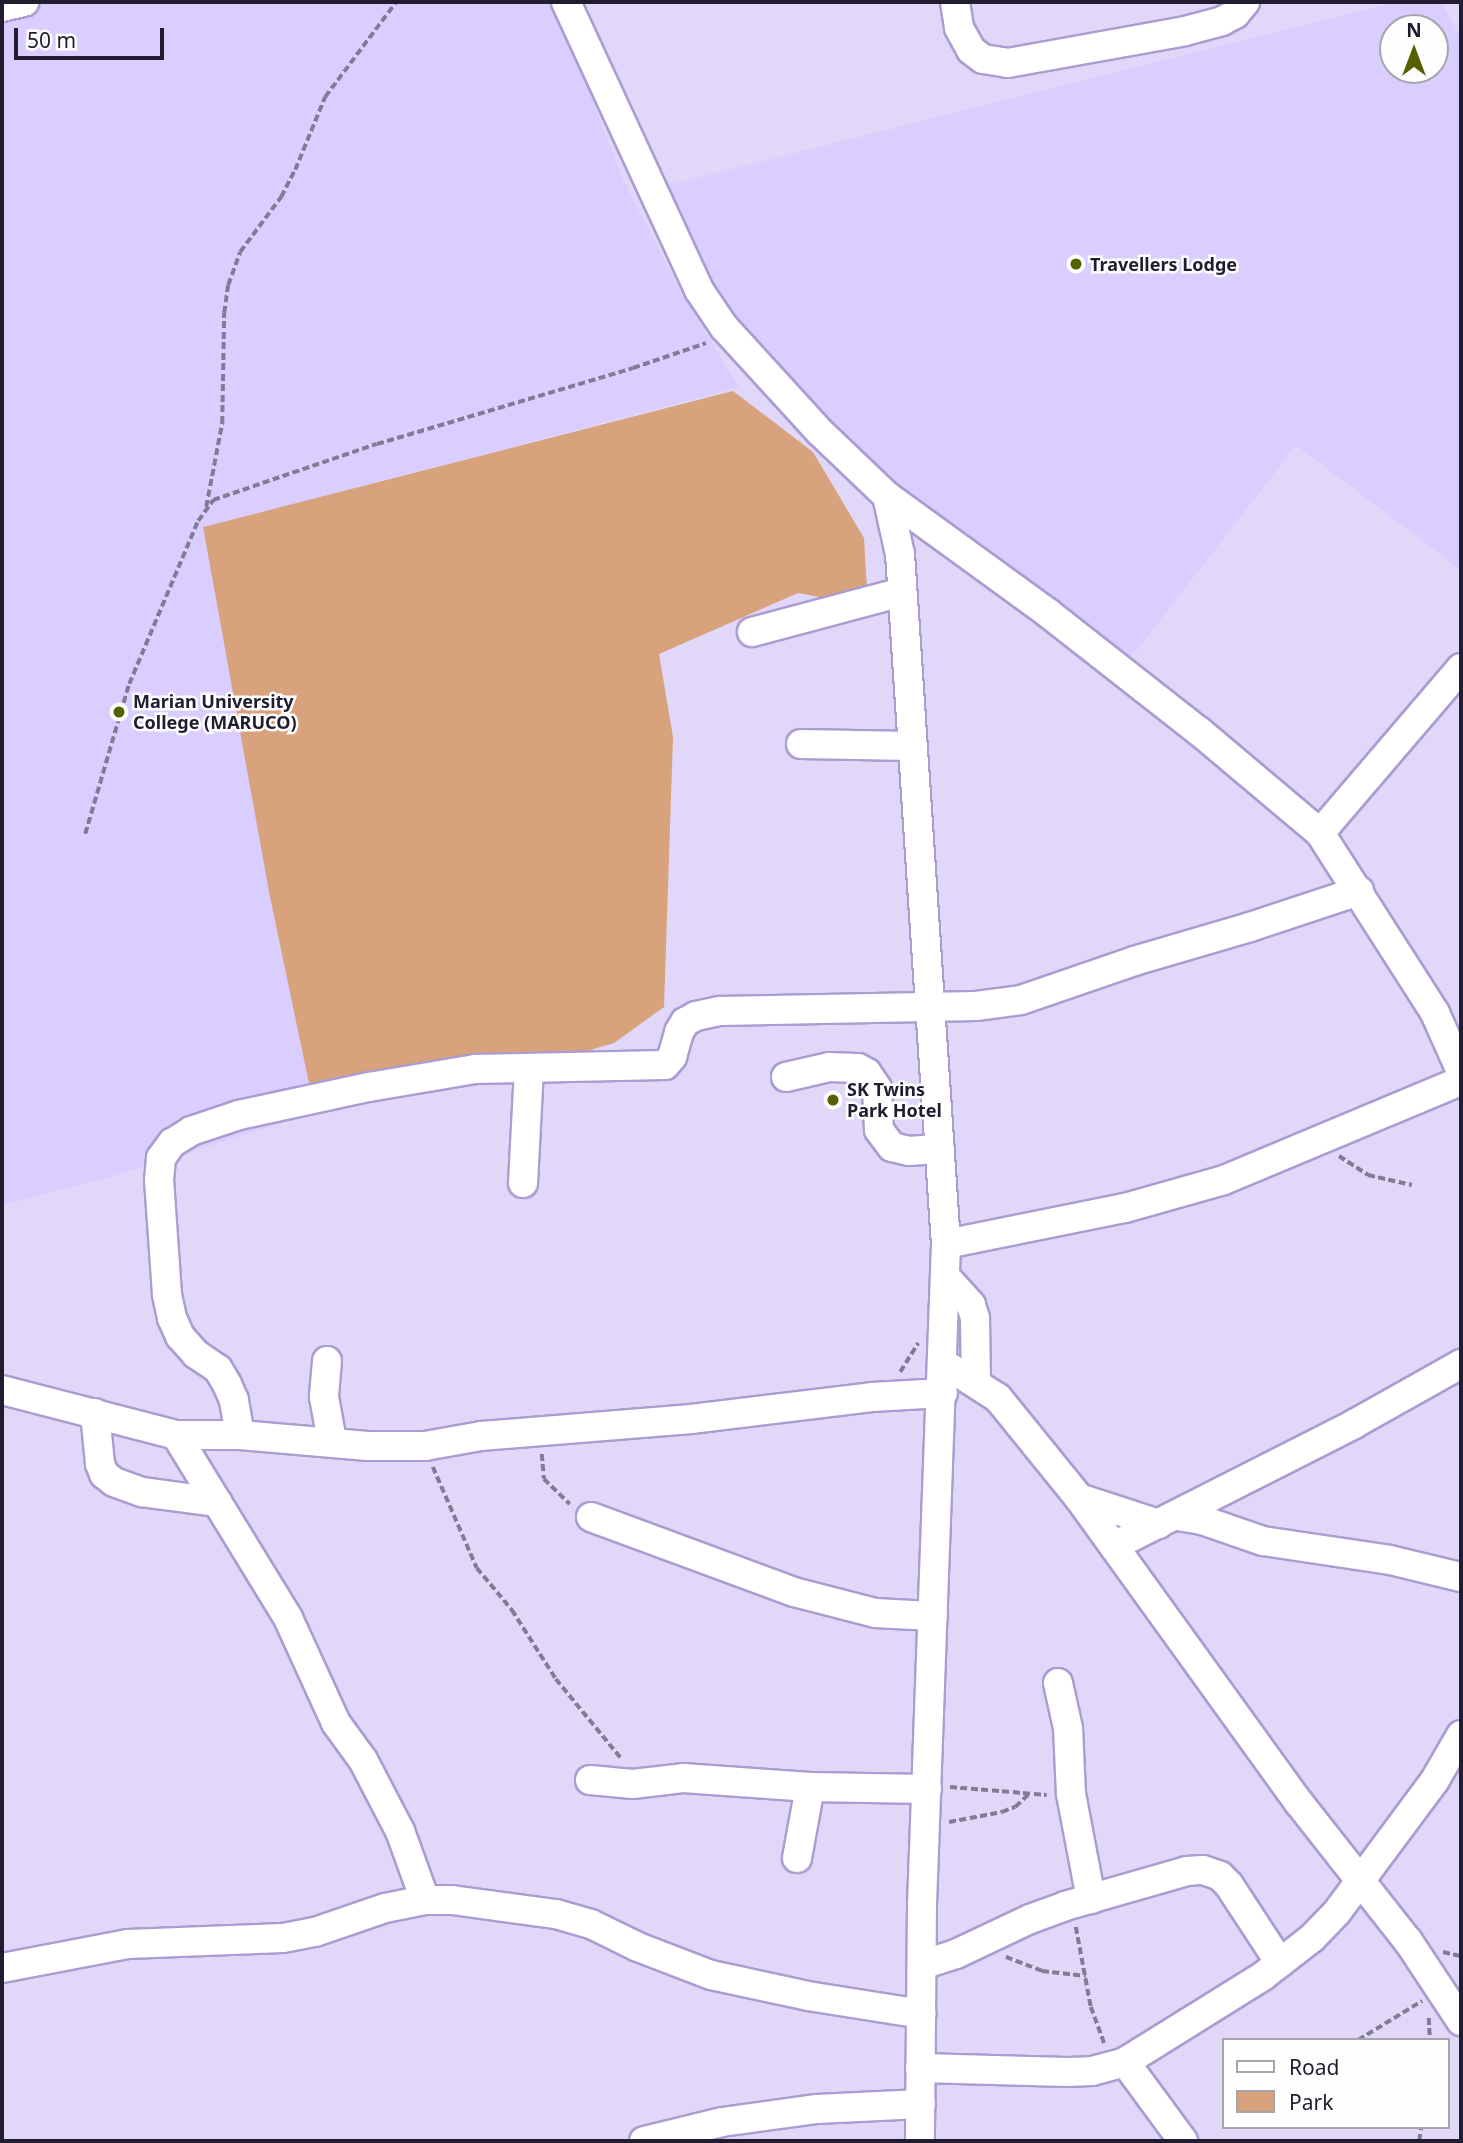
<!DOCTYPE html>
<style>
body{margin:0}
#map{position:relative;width:1463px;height:2143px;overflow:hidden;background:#e0d7f9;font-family:"Noto Sans",sans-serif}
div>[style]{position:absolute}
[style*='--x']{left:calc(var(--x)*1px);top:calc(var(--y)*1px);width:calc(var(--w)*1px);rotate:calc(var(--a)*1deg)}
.built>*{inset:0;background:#dacdff}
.green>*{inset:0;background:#d7a27c}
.path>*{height:3.5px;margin-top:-1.75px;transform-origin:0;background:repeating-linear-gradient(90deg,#827b96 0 7px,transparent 0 10.5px)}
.roads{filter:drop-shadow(2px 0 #ab9cd1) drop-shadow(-2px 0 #ab9cd1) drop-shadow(0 2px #ab9cd1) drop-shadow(0 -2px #ab9cd1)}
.minor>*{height:28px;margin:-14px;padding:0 14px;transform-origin:14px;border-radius:14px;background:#fff}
.dots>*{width:19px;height:19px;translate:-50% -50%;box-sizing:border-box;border:4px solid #fefefe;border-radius:50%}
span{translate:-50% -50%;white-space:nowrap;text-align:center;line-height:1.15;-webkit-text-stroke:5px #fefefe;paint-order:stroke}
.poi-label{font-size:18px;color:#221c30;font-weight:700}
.left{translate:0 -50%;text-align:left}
.frame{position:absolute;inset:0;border:4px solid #221c30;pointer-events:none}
.legend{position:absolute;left:1222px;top:2038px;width:228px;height:91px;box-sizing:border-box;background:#fefefe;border:2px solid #a6a4ac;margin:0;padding:9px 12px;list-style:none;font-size:21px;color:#221c30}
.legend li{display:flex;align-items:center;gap:14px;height:35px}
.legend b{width:35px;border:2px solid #a6a4ac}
.north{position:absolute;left:1379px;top:14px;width:70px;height:70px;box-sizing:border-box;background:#fefefe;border:2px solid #a6a4ac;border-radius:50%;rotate:0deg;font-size:19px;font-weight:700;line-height:28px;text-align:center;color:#221c30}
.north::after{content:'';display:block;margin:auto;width:24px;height:32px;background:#556100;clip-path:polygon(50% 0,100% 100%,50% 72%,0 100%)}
.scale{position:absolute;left:14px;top:28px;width:150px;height:32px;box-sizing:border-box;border:4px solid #221c30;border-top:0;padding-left:9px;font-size:21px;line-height:24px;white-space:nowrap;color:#221c30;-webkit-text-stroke:5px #fefefe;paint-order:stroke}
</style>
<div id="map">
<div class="built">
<i style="clip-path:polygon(2px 2px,555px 2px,623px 180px,683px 296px,739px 387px,204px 527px,270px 897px,315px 1112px,120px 1174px,2px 1205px)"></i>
<i style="clip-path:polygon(evenodd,1397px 2px,1440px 2px,1461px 37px,1461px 570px,1296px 445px,1126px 664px,872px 476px,730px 340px,652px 189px,1397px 2px,1393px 28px,1435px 28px,1435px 70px,1393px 70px,1393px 28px)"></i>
</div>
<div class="green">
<i style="clip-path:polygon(733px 391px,813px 452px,864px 538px,868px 606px,798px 593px,659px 654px,673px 737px,664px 1007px,614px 1043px,493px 1078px,315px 1112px,270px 897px,203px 527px)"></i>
</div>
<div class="path">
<i style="--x:206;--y:507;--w:86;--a:-79.2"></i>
<i style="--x:222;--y:423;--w:110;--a:-89"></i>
<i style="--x:224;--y:313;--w:28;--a:-82"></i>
<i style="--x:228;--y:285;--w:35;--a:-70"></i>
<i style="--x:240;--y:252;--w:69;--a:-53.3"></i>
<i style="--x:281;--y:197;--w:30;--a:-63"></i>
<i style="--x:295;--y:170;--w:79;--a:-67.7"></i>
<i style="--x:325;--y:97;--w:119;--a:-53.2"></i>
<i style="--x:85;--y:834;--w:156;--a:-73.7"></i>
<i style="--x:129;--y:684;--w:177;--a:-67.1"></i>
<i style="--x:198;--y:521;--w:26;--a:-54"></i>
<i style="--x:213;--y:500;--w:173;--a:-18.9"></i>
<i style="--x:377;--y:444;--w:267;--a:-16.5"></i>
<i style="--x:633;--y:368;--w:77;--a:-18.9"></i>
<i style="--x:1339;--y:1156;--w:35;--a:33"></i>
<i style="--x:1368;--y:1175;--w:45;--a:12.8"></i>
<i style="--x:900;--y:1372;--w:34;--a:-58"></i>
<i style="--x:542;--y:1454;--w:25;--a:85"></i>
<i style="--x:544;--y:1479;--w:36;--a:44"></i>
<i style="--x:433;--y:1467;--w:110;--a:66.5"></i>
<i style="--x:477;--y:1568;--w:55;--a:50.2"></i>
<i style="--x:512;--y:1610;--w:82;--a:57.5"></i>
<i style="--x:556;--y:1679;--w:102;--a:50.6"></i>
<i style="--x:950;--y:1787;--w:97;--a:4.7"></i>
<i style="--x:949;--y:1822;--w:54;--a:-10.7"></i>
<i style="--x:1002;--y:1812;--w:14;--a:-21"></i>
<i style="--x:1015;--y:1807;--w:18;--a:-43"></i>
<i style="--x:1076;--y:1927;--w:81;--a:79.4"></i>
<i style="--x:1091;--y:2007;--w:40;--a:69.8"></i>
<i style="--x:1443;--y:1952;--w:18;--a:13"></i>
<i style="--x:1006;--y:1957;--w:39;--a:21"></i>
<i style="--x:1042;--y:1971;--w:44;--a:6.5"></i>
<i style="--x:1429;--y:2018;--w:22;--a:87"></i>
<i style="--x:1358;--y:2040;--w:75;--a:-31.4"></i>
<i style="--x:1419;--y:2141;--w:14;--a:-82"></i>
</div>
<div class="roads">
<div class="minor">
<i style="--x:566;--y:2;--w:317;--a:65.2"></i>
<i style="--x:699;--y:290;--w:45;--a:56"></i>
<i style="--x:724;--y:327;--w:142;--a:47.6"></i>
<i style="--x:820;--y:432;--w:93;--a:43.7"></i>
<i style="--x:887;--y:496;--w:59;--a:77.4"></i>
<i style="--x:900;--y:554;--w:692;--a:86.19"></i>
<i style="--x:946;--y:1244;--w:660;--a:92.08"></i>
<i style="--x:922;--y:1904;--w:237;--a:90.5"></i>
<i style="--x:955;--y:2;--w:26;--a:81"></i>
<i style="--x:959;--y:28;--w:25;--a:61"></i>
<i style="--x:971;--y:50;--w:15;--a:37"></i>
<i style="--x:983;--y:59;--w:25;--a:9"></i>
<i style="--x:1008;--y:63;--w:180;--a:-10.2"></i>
<i style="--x:1185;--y:31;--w:38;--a:-15"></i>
<i style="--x:1222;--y:21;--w:15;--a:-28"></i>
<i style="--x:1235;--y:14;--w:16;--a:-50"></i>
<i style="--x:2;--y:7;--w:23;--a:-13"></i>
<i style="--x:887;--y:496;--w:199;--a:36"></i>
<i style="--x:1048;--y:613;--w:193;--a:38.1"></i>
<i style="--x:1200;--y:732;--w:157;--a:40.1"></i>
<i style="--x:1320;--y:833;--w:214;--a:57.4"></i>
<i style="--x:1435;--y:1013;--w:64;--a:65.9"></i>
<i style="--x:752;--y:632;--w:155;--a:-14.9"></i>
<i style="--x:801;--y:744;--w:111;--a:1"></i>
<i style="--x:1320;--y:833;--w:217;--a:-49.5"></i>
<i style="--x:786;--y:1077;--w:44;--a:-13.1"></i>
<i style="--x:829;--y:1067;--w:29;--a:2"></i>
<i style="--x:858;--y:1068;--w:10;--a:29"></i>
<i style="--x:867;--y:1073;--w:18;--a:56"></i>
<i style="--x:877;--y:1088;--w:42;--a:87.3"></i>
<i style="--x:879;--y:1130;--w:21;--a:53"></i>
<i style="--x:892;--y:1147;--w:17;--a:13"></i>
<i style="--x:909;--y:1151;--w:31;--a:-4"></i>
<i style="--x:523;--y:1183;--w:114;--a:-87"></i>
<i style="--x:946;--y:1244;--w:183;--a:-11.4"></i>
<i style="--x:1125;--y:1208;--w:103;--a:-15.8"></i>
<i style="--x:1224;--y:1180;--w:257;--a:-22.7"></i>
<i style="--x:945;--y:1276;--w:39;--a:48"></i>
<i style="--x:971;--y:1305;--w:14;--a:73"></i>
<i style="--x:975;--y:1318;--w:65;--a:89.1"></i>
<i style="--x:327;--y:1361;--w:36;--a:95"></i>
<i style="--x:324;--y:1397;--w:45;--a:79.7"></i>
<i style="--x:943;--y:1363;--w:65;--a:32.5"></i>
<i style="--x:998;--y:1398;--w:129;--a:51"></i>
<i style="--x:1079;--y:1498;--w:377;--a:54.2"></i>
<i style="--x:1300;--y:1804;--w:174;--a:51.8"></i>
<i style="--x:1408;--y:1941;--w:96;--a:56.5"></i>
<i style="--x:2;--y:1390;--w:180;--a:14.5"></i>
<i style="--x:176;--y:1435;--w:64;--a:0"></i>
<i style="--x:240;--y:1435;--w:128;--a:4.9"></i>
<i style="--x:368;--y:1446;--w:57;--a:0"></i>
<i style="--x:425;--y:1446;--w:57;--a:-10.1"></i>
<i style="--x:481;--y:1436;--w:211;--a:-4.6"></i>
<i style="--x:691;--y:1419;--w:182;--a:-6.9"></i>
<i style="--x:872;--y:1397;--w:71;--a:-3.2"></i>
<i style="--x:95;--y:1413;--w:51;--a:84.4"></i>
<i style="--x:100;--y:1464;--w:11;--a:68"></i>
<i style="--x:104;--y:1474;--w:13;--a:39"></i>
<i style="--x:114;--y:1482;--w:30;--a:20"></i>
<i style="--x:142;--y:1492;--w:76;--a:7.6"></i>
<i style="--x:176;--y:1435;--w:215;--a:58.5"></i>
<i style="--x:288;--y:1618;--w:115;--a:65.4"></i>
<i style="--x:336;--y:1723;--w:46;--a:53.9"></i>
<i style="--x:363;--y:1760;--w:80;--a:62.5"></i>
<i style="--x:400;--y:1831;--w:73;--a:70.1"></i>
<i style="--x:240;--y:1435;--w:36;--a:-100"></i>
<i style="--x:234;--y:1400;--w:17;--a:-114"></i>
<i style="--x:227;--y:1384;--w:17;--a:-121"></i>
<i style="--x:218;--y:1369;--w:27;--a:-146"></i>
<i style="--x:196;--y:1354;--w:24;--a:-132"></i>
<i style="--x:180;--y:1336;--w:20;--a:-114"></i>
<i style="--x:172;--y:1318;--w:25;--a:-102"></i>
<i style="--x:167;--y:1294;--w:113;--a:-94"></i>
<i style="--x:159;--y:1181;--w:23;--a:-85"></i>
<i style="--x:161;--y:1158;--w:19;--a:-54"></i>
<i style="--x:172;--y:1143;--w:22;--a:-32"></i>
<i style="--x:191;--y:1131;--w:51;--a:-18.4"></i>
<i style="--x:239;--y:1115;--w:133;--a:-12.2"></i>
<i style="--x:369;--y:1087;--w:108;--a:-9.6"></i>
<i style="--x:475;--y:1069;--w:190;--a:-1.2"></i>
<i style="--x:665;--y:1065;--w:11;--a:-49"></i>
<i style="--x:672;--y:1057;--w:26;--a:-74"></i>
<i style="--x:679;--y:1032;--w:12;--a:-59"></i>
<i style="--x:685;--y:1022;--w:13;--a:-29"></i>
<i style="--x:696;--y:1016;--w:25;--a:-12"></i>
<i style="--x:720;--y:1011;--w:256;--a:-1.1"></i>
<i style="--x:976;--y:1006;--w:45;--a:-7.6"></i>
<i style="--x:1021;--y:1000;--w:120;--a:-19"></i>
<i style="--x:1134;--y:961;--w:121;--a:-16.3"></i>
<i style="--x:1250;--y:927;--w:115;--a:-18.3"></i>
<i style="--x:1079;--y:1498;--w:84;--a:18"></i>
<i style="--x:1177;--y:1516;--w:25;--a:9"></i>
<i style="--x:1202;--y:1520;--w:65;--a:19"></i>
<i style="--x:1263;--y:1541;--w:128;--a:8.5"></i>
<i style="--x:1390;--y:1560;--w:73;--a:13.5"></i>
<i style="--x:591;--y:1517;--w:216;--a:20.3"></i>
<i style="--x:794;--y:1592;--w:84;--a:14.5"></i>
<i style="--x:875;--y:1613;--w:58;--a:3"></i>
<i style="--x:1114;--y:1546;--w:269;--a:-26.9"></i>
<i style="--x:1354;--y:1424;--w:123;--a:-29.3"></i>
<i style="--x:1058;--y:1683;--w:46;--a:77.5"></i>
<i style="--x:1068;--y:1728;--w:66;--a:87.4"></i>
<i style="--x:1071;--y:1794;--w:107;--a:79.2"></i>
<i style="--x:590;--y:1780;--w:43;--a:5.3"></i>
<i style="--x:633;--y:1784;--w:50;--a:-6.8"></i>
<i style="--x:683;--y:1778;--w:127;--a:4.1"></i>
<i style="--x:810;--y:1787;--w:117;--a:1"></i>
<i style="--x:797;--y:1858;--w:72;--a:-79.6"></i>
<i style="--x:922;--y:1965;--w:36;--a:-18"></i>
<i style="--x:956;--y:1954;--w:82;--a:-25.3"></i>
<i style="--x:1030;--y:1919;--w:37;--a:-20"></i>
<i style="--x:1065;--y:1906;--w:127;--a:-16"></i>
<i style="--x:1187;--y:1871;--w:16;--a:-4"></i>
<i style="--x:1203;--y:1870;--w:18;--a:19"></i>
<i style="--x:1220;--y:1876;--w:13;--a:45"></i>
<i style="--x:1229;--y:1885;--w:93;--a:56.8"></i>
<i style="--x:2;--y:1968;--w:128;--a:-10.8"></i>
<i style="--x:128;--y:1944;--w:155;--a:-2.2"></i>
<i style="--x:283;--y:1938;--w:33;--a:-11"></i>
<i style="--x:315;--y:1932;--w:74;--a:-18.9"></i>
<i style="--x:385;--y:1908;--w:41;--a:-11.3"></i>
<i style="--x:425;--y:1900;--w:27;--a:0"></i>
<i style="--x:452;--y:1900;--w:105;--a:7.7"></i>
<i style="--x:556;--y:1914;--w:36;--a:16"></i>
<i style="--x:591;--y:1924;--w:52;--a:26.1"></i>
<i style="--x:638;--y:1947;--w:78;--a:21"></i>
<i style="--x:711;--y:1975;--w:99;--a:12.2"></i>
<i style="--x:808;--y:1996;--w:115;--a:9"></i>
<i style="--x:1125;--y:2062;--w:98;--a:53.7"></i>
<i style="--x:920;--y:2068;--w:147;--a:1.6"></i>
<i style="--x:1067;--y:2072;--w:25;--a:-2"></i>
<i style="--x:1092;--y:2071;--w:34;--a:-15"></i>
<i style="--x:1125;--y:2062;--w:163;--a:-31.9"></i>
<i style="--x:1263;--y:1976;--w:62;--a:-37.8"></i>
<i style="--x:1312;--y:1938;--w:36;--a:-46"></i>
<i style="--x:1337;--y:1912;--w:164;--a:-53.4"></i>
<i style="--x:1435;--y:1780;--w:52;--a:-60"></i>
<i style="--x:644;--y:2141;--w:80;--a:-13.7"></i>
<i style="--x:722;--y:2122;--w:96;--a:-7.8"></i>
<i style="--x:817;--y:2109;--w:104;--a:-2.8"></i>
</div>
</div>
<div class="dots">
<i style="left:1076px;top:264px;background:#556100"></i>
<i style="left:119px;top:712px;background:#556100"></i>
<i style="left:833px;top:1100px;background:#556100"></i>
</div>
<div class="poi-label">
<span class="left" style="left:1090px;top:264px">Travellers Lodge</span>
<span class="left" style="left:133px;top:712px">Marian University<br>College (MARUCO)</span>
<span class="left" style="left:847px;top:1100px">SK Twins<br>Park Hotel</span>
</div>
<div class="frame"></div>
<ul class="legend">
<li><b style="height:9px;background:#fff"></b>Road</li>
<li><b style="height:19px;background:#d7a27c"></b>Park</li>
</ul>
<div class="north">N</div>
<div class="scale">50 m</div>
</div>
